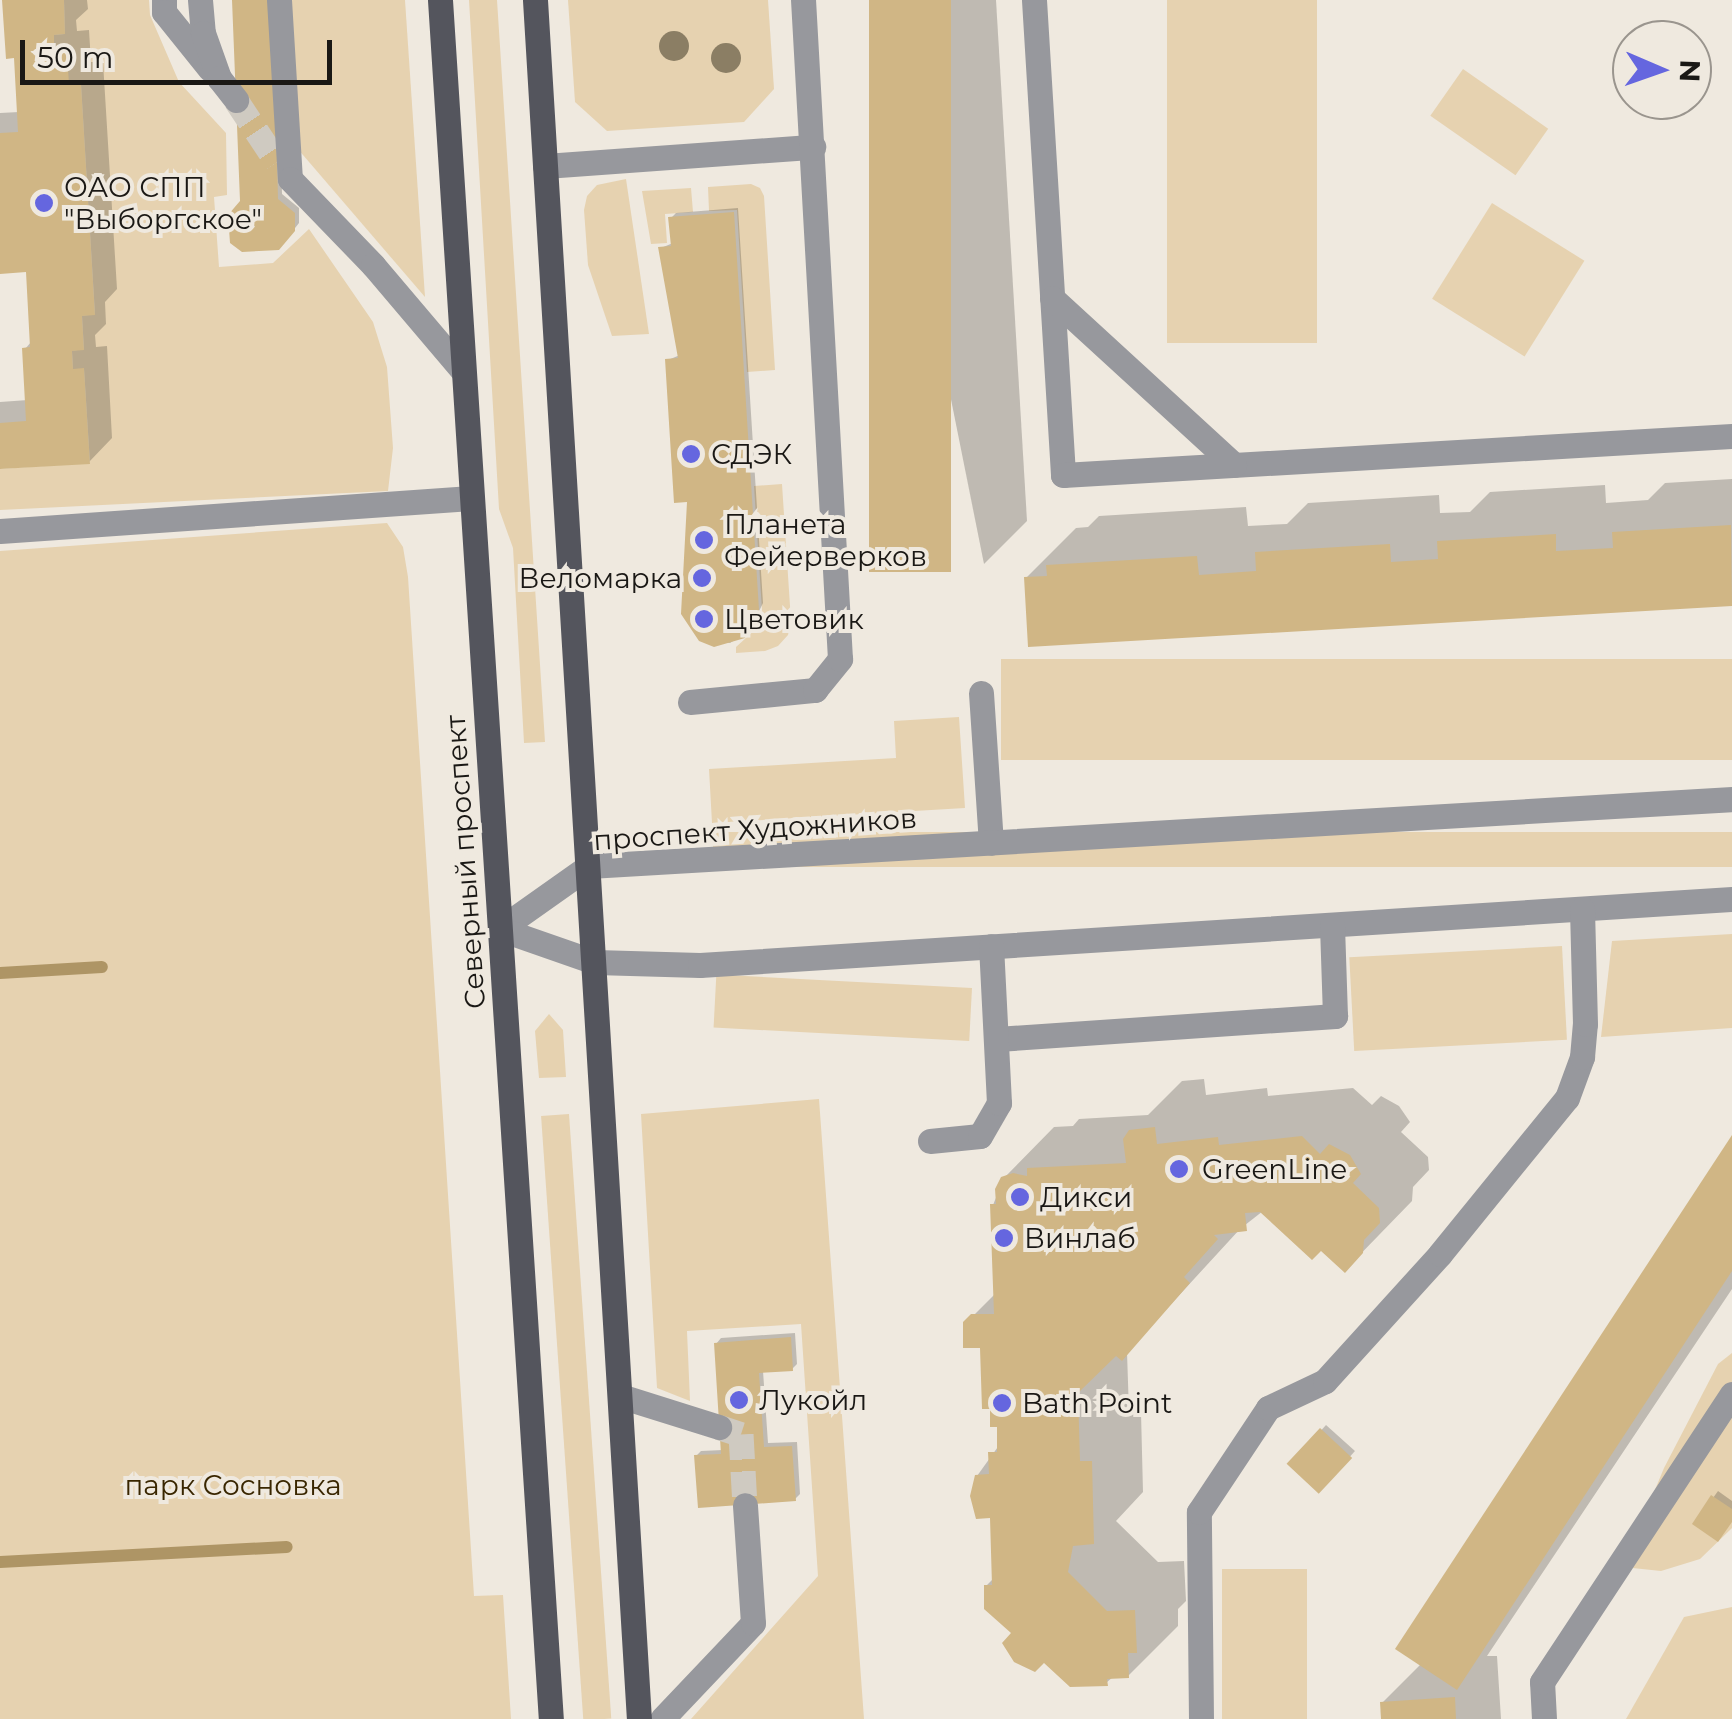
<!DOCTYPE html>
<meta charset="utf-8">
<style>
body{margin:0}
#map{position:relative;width:1732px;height:1719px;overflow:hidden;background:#efe9df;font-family:Montserrat,sans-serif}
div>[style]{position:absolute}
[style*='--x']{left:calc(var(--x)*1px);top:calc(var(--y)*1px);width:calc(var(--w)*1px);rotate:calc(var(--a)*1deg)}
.green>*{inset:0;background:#e6d2b0;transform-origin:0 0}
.shadow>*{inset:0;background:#0003;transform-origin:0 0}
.stream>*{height:12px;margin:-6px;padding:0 6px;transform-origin:6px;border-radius:6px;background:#ae9565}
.building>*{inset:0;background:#d0b685;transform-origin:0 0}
.minor-tunnel>*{height:25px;margin-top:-12.5px;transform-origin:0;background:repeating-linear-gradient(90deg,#cfcac1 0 25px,transparent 0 37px)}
.minor>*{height:25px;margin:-12.5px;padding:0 12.5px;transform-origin:12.5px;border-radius:12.5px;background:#97989d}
.major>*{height:25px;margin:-12.5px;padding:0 12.5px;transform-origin:12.5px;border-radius:12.5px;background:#54555d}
.trees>*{width:30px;height:30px;margin:-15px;border-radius:50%;background:#8b7e64}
.dots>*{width:28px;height:28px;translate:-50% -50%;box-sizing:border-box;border:5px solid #efe9df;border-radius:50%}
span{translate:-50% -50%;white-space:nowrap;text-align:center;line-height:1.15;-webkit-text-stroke:8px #efe9df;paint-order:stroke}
.poi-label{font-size:28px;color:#1a1815}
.left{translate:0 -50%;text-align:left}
.right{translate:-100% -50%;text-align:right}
.street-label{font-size:28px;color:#1a1815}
.park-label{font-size:28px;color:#392600}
.north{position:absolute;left:1612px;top:20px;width:100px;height:100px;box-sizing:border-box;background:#efe9df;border:2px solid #9a958e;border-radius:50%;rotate:92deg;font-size:28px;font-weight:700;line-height:40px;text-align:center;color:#1a1815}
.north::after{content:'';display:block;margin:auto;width:35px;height:45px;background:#6566df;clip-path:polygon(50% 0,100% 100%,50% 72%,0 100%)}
.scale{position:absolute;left:20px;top:40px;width:312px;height:45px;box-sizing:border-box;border:5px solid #1a1815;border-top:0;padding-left:12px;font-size:30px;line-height:35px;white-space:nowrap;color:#1a1815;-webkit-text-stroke:8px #efe9df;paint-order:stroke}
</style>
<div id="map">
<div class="green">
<i style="clip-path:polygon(64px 0,149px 0,150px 15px,179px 82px,226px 133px,227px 195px,214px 197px,219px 267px,273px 263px,309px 229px,373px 322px,387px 367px,393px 448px,388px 491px,0 510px,0 469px,90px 463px,84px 369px,73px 369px,72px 351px,84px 349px,82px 316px,95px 314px,81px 84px,69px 84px,54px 53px,54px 35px,65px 34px)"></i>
<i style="clip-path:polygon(290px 0,405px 0,425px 297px,297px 148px)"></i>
<i style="clip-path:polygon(469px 0,497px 0,545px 742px,524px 743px,513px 548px,499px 509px)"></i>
<i style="clip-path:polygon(568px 0,768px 0,774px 89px,744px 122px,607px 131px,575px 102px)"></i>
<i style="left:1167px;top:0;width:150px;height:343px"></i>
<i style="left:1463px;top:69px;width:104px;height:57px;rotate:35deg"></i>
<i style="clip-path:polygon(626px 179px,649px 334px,612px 336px,588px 265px,584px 210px,587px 196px,597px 185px)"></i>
<i style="clip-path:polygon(751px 184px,760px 188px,764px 196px,775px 370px,747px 372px,737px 210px,709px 211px,708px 187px)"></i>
<i style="clip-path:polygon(691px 188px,693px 212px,665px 214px,667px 243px,651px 244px,642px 191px)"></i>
<i style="left:1492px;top:203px;width:109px;height:113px;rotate:32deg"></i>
<i style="clip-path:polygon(782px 484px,791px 621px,788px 635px,778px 646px,765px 651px,736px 653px,736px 647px,758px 627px,762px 610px,754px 486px)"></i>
<i style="clip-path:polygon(387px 523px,403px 547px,408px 577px,474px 1596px,503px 1595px,511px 1719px,0 1719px,0 551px)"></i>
<i style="left:1732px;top:659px;width:101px;height:731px;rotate:90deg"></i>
<i style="clip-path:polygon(959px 717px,965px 808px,712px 823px,709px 769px,896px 758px,894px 721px)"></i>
<i style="left:1732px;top:832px;width:35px;height:1019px;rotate:90deg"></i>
<i style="clip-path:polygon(1732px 934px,1732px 1028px,1601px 1037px,1612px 941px)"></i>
<i style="left:1562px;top:946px;width:94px;height:213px;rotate:87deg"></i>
<i style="left:972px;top:988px;width:53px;height:256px;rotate:93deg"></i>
<i style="clip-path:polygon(549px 1014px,563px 1030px,566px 1077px,539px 1078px,535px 1031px)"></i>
<i style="clip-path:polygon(819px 1099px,864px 1719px,691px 1719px,818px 1576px,801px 1324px,687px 1331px,690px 1401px,657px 1388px,641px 1114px)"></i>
<i style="left:569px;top:1114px;width:606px;height:28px;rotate:86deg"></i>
<i style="clip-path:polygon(1732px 1353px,1732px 1528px,1700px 1559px,1661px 1571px,1623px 1567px,1664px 1468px,1718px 1364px)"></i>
<i style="left:1307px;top:1569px;width:150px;height:85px;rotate:90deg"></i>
<i style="clip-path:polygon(1732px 1607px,1732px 1719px,1626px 1719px,1684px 1617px)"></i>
</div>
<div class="shadow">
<i style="clip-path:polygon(5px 0,87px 0,88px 9px,76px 20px,77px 31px,89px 30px,91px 62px,103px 62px,117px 289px,105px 302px,106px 324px,95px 335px,96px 347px,107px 346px,112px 438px,89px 462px,0 467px,0 402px,28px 400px,25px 349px,32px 341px,28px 270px,0 271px,0 113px,19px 112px,16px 56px)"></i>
<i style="clip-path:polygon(235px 0,277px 0,282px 194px,299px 208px,299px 223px,284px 242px,242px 202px)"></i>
<i style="clip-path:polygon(871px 0,996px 0,1027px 521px,984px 564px)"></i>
<i style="clip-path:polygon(738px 208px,763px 603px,750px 630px,730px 643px,700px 639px,690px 499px,668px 360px,680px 355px,661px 248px,673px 243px,671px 218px,676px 213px)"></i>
<i style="clip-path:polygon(1732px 479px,1732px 603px,1031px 645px,1026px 578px,1076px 528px,1088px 527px,1099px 516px,1246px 507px,1248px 526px,1287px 524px,1308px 503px,1439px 495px,1440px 513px,1470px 512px,1490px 492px,1605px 485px,1606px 503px,1648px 500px,1665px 483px)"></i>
<i style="clip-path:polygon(1204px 1079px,1206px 1095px,1267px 1088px,1268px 1096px,1353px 1088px,1372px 1105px,1381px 1096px,1399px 1106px,1410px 1122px,1401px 1132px,1428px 1157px,1429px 1170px,1413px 1187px,1412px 1201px,1345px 1270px,1321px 1248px,1263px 1211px,1240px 1229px,1127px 1352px,1129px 1412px,1141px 1412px,1143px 1492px,1116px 1521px,1158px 1562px,1184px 1561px,1186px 1601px,1178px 1609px,1178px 1626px,1128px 1676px,1114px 1676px,1106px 1683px,1015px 1633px,986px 1586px,994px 1578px,993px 1516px,977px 1476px,1000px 1444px,999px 1424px,983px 1345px,966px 1323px,996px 1293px,993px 1205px,1004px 1178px,1054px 1127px,1073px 1126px,1079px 1119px,1148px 1115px,1182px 1081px)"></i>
<i style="clip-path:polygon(1732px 1140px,1732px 1289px,1487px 1656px,1497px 1656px,1501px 1719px,1383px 1719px,1382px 1703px,1422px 1663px)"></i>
<i style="clip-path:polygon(795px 1333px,797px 1364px,792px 1369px,763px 1371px,768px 1443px,797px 1442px,800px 1494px,795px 1499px,696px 1456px,701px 1451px,723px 1450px,716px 1344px,721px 1338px)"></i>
<i style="left:1326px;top:1425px;width:39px;height:53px;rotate:42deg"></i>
<i style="clip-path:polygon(1718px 1491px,1732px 1501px,1732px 1521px,1695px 1523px)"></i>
</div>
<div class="stream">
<i style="--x:0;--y:973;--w:102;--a:-3.4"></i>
<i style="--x:0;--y:1562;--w:287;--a:-3"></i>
</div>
<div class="building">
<i style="clip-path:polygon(2px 0,64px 0,65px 34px,54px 35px,54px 53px,67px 52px,69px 84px,81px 84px,95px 315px,82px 316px,84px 350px,72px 351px,73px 369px,84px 368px,90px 464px,0 469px,0 423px,26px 421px,22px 348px,30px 347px,26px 272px,0 274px,0 133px,18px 132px,14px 58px,6px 59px)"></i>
<i style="clip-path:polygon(232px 0,273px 0,278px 199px,295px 213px,295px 231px,279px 250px,242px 252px,230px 243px,228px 215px,240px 201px)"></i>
<i style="left:869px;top:0;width:82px;height:572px"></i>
<i style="clip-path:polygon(734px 212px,759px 610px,745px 638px,714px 647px,699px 641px,681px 614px,687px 502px,674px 503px,665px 359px,678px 358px,658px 247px,671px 246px,668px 217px)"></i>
<i style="clip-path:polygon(1731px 525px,1732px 606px,1028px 647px,1024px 577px,1047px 576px,1046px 565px,1197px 556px,1199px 575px,1256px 571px,1255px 552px,1390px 544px,1391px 562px,1438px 559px,1437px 541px,1556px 534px,1556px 551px,1613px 548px,1612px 532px)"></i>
<i style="clip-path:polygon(1155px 1127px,1157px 1144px,1218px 1137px,1219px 1145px,1302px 1136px,1320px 1154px,1329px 1144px,1350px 1155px,1361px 1174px,1353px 1183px,1379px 1208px,1380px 1223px,1364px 1240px,1363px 1253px,1345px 1273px,1321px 1251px,1312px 1260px,1260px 1212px,1245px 1213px,1247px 1231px,1214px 1235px,1218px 1239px,1184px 1277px,1190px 1283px,1122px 1361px,1116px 1356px,1078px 1393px,1080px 1461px,1092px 1461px,1094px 1544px,1073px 1546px,1068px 1572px,1107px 1611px,1135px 1610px,1137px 1653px,1128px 1653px,1129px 1678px,1107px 1679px,1108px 1686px,1070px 1687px,1044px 1663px,1035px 1672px,1014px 1662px,1002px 1643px,1011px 1633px,984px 1609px,984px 1585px,992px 1585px,990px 1518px,976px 1519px,970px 1496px,975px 1475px,989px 1474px,988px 1452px,997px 1452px,997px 1427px,990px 1427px,990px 1409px,982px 1409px,980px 1348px,963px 1348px,963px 1322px,971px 1314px,994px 1314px,990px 1204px,996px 1204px,995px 1189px,1001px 1177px,1013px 1173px,1027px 1176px,1027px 1168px,1126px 1163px,1123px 1139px,1129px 1130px)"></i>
<i style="clip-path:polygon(1732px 1135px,1732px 1271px,1457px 1690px,1395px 1649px)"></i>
<i style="clip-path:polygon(791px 1337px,793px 1371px,759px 1373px,764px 1447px,792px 1446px,796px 1501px,698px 1508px,694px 1455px,721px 1454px,714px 1343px)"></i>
<i style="left:1320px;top:1428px;width:44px;height:49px;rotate:43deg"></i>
<i style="clip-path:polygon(1711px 1495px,1732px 1509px,1732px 1522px,1718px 1542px,1692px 1524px)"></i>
<i style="clip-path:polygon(1455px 1697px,1456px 1719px,1381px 1719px,1380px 1702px)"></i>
</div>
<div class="minor-tunnel">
<i style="--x:236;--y:100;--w:74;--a:56.5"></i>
<i style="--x:719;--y:1427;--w:23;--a:18"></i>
<i style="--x:741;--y:1434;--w:71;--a:86.8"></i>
</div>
<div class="minor">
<i style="--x:164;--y:0;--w:12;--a:90"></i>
<i style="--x:164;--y:12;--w:73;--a:51.1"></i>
<i style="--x:200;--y:0;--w:33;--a:85"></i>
<i style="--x:203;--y:33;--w:48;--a:70.4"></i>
<i style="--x:219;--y:78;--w:28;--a:52"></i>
<i style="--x:279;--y:0;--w:179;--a:86.5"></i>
<i style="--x:290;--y:179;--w:120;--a:46"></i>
<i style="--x:373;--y:265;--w:139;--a:49.7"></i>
<i style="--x:1034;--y:0;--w:476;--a:86.5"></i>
<i style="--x:1063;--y:475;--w:670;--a:-3.34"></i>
<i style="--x:545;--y:166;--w:269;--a:-4.1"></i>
<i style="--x:1052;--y:298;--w:247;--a:42.5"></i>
<i style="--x:0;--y:531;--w:472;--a:-4"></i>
<i style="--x:981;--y:693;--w:150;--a:86.2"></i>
<i style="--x:690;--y:702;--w:126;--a:-5.5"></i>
<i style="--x:815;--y:690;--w:40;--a:-51"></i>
<i style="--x:840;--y:659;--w:660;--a:-93.21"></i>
<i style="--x:500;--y:929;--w:109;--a:-35.3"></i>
<i style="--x:589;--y:866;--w:1145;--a:-3.35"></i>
<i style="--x:500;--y:929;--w:101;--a:19.2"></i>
<i style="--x:595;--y:962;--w:105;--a:1.6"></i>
<i style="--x:700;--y:965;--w:1034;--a:-3.66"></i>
<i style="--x:997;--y:1039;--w:339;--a:-3.9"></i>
<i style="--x:1335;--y:1016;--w:91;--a:-91.9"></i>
<i style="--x:930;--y:1141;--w:50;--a:-5.7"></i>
<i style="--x:980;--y:1136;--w:38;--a:-60"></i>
<i style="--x:999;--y:1103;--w:157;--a:-92.9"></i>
<i style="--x:620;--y:1396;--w:104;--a:17.4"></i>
<i style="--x:662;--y:1719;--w:132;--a:-46.5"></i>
<i style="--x:753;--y:1623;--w:118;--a:-93.9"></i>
<i style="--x:1201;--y:1719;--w:207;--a:-90.6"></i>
<i style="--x:1199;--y:1512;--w:125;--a:-56.4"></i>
<i style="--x:1268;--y:1408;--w:63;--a:-25.3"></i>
<i style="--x:1325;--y:1381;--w:171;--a:-47.8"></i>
<i style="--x:1440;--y:1254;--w:201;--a:-50.9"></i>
<i style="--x:1567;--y:1098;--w:44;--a:-69.9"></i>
<i style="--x:1582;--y:1057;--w:33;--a:-85"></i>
<i style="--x:1585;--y:1024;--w:115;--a:-91.5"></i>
<i style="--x:1544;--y:1719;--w:37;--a:-93"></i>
<i style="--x:1542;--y:1682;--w:345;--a:-56.6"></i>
</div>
<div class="major">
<i style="--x:440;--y:0;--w:1723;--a:86.31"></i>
<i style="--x:535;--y:0;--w:1722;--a:86.54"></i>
</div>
<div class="trees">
<i style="left:674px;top:46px"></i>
<i style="left:726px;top:58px"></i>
</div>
<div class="dots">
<i style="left:44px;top:203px;background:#6566df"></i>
<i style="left:691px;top:454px;background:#6566df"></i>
<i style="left:704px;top:540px;background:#6566df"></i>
<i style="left:702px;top:578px;background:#6566df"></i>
<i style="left:704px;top:619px;background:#6566df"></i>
<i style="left:1179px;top:1169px;background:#6566df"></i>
<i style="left:1020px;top:1197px;background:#6566df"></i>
<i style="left:1004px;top:1238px;background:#6566df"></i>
<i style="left:739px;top:1400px;background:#6566df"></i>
<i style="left:1002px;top:1403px;background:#6566df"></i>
</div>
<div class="poi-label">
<span class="left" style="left:64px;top:203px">ОАО СПП<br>"Выборгское"</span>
<span class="left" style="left:711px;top:454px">СДЭК</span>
<span class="left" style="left:724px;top:540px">Планета<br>Фейерверков</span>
<span class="right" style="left:682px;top:578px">Веломарка</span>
<span class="left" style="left:724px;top:619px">Цветовик</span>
<span class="left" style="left:1202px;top:1169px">GreenLine</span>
<span class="left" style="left:1040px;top:1197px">Дикси</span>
<span class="left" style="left:1024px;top:1238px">Винлаб</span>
<span class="left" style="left:759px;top:1400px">Лукойл</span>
<span class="left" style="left:1022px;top:1403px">Bath Point</span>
</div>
<div class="street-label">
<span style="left:755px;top:829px;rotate:-4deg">проспект Художников</span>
<span style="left:465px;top:862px;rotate:-94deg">Северный проспект</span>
</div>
<div class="park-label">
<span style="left:233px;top:1485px">парк Сосновка</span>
</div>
<div class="north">N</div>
<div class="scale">50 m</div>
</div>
